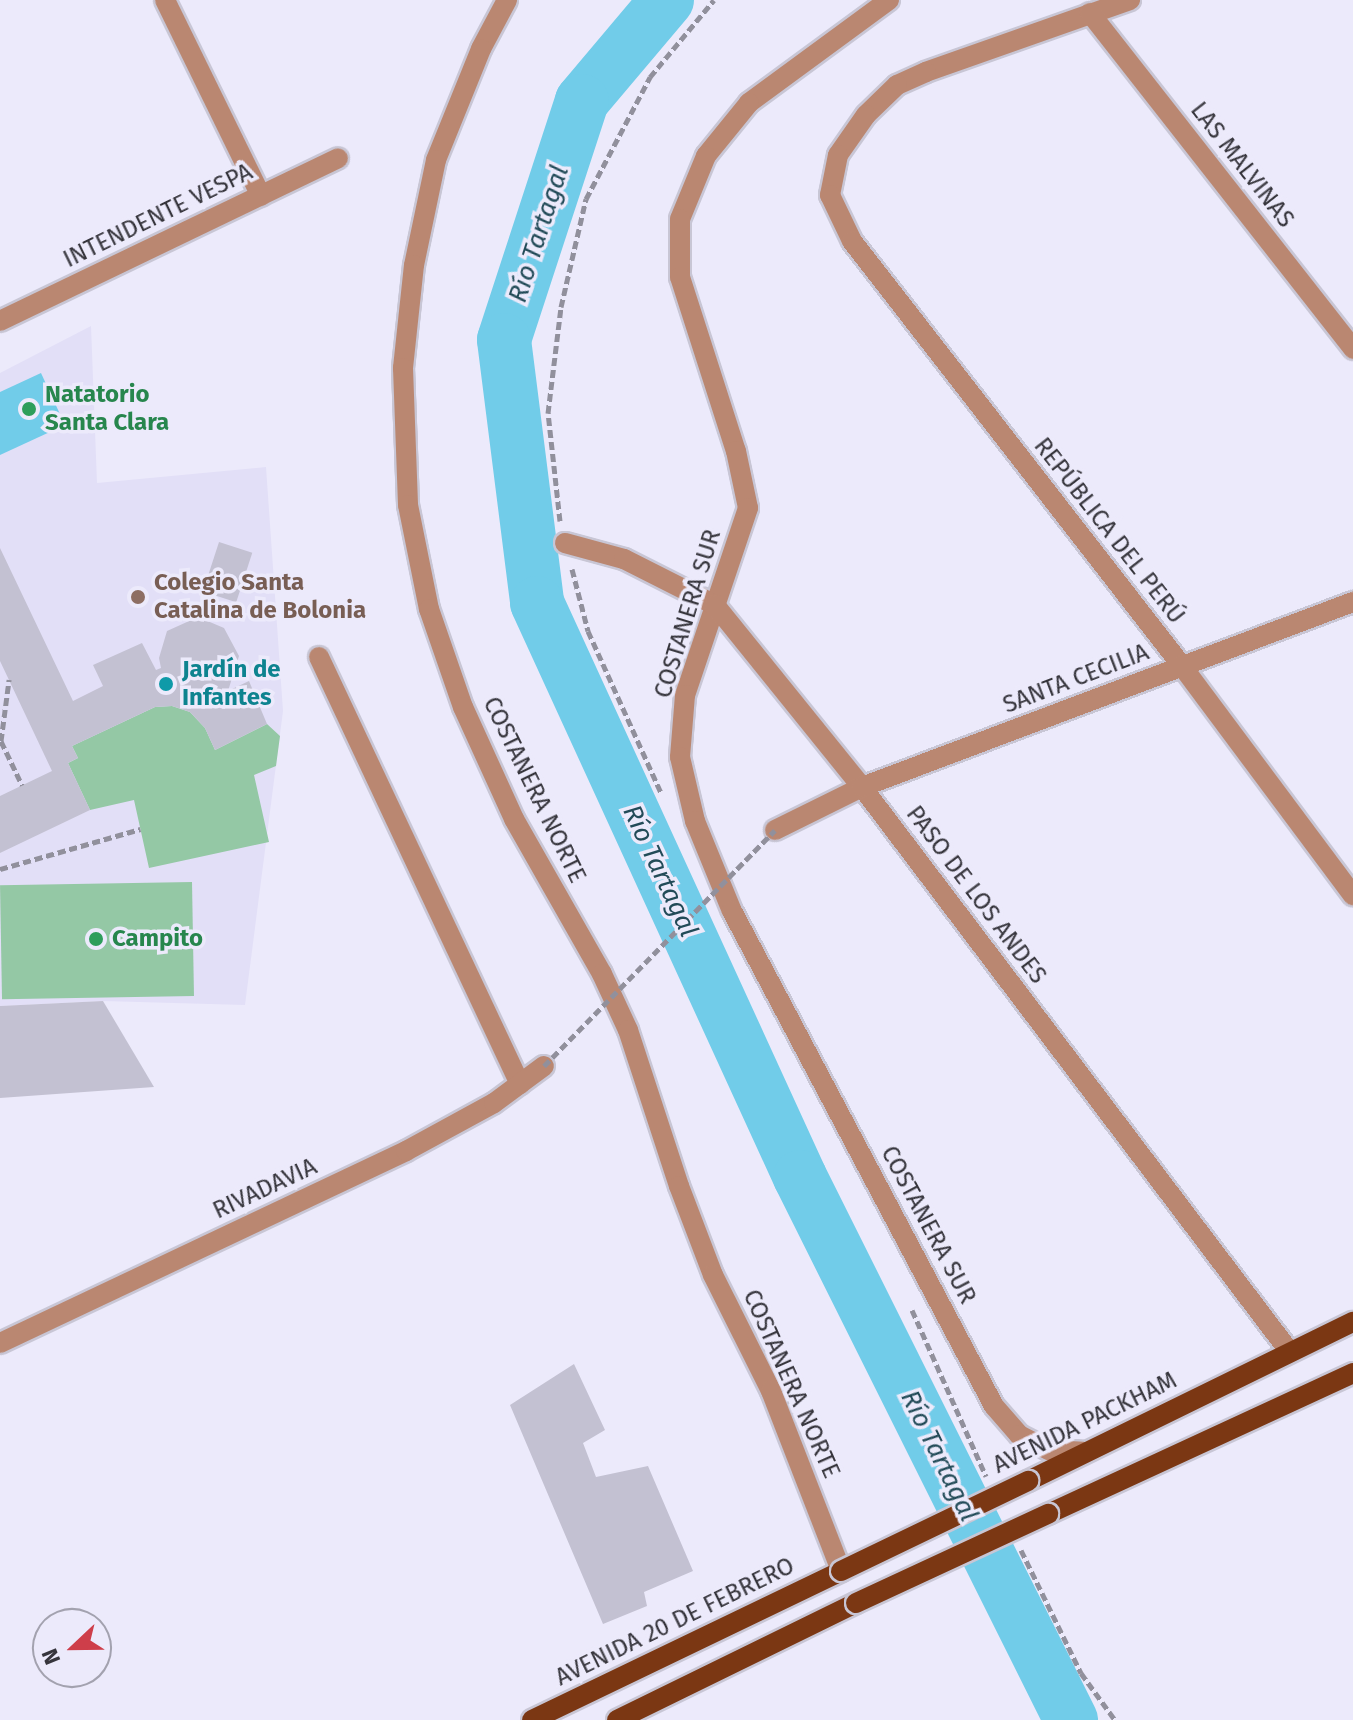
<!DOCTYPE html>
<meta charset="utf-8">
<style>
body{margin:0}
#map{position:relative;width:1353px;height:1720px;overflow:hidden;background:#eceafb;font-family:"Fira Sans",sans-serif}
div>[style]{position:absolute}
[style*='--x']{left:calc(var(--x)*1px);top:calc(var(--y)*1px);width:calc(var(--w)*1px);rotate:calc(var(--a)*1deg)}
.built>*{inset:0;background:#e2dff7}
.green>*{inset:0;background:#94c8a5;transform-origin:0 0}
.water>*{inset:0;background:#71cce9}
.river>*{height:54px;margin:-27px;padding:0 27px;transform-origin:27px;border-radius:27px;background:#71cce9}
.building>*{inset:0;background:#c3c1d2;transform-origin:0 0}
.path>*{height:5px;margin-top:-2.5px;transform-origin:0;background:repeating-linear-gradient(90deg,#91909c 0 8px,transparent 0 12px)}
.roads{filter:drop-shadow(2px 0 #c8c6d5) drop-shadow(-2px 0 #c8c6d5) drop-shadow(0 2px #c8c6d5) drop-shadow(0 -2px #c8c6d5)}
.minor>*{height:20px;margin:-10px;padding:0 10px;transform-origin:10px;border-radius:10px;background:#ba8771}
.major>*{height:20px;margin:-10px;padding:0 10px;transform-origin:10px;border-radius:10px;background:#7b3713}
.path-bridge>*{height:5px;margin-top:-2.5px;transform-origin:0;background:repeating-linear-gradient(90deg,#91909c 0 8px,transparent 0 12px)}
.bridges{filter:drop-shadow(2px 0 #c8c6d5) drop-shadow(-2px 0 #c8c6d5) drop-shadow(0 2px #c8c6d5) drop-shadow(0 -2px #c8c6d5)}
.major-bridge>*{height:20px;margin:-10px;padding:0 10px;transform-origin:10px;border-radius:10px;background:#7b3713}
.dots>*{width:22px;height:22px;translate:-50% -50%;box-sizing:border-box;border:4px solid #eceafb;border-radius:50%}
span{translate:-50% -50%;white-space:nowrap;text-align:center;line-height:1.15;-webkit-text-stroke:7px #eceafb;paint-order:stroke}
.street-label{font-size:24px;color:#36353c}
.leisure-label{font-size:24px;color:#27864d;font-weight:700}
.left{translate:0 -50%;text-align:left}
.education-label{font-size:24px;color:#785e54;font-weight:700}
.culture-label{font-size:24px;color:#0d838f;font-weight:700}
.water-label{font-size:26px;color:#224b58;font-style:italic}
.north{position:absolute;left:32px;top:1608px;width:80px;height:80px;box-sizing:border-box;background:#eceafb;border:2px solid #a3a2af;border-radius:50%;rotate:248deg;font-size:22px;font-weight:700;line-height:32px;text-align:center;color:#36353c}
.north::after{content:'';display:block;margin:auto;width:28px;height:36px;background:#ce3e4a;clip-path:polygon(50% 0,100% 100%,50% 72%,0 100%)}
</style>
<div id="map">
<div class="built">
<i style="clip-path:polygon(91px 326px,97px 483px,266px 467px,283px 711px,245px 1005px,103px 1001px,0 1006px,0 373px)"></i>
</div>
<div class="green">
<i style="clip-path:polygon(172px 706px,190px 712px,205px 728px,215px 750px,267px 724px,280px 736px,276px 766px,254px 775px,269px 842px,149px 868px,134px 800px,90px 810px,68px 763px,78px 758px,72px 746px,155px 707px)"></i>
<i style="left:192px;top:882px;width:114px;height:192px;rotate:89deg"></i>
</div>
<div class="water">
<i style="clip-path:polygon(41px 373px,65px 425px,0 455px,0 392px)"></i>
</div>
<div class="river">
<i style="--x:667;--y:0;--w:132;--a:130.1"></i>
<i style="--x:582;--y:101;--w:251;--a:108.1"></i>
<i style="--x:504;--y:340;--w:265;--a:82.8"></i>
<i style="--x:537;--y:603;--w:631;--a:65.38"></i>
<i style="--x:800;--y:1177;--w:607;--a:63.48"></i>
</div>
<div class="building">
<i style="left:219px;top:542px;width:35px;height:52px;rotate:18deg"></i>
<i style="clip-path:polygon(0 548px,73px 701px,103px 686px,93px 665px,142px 643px,156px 670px,161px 668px,159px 658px,167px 631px,198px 617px,224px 628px,239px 656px,228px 691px,249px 681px,267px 724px,215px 750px,205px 728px,190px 712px,172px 706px,155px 707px,72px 746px,78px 758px,68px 763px,90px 810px,0 853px,0 796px,52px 771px,0 661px)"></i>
<i style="clip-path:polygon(103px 1001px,154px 1087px,0 1098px,0 1006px)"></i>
<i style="clip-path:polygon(574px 1364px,605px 1430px,583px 1443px,596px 1477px,648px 1466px,693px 1571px,644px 1592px,647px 1606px,603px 1624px,510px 1405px)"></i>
</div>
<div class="path">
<i style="--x:560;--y:521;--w:109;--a:-96.3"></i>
<i style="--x:548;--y:413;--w:107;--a:-83"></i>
<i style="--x:561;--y:307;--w:111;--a:-77"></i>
<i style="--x:586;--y:199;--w:138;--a:-62.3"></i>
<i style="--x:650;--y:77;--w:100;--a:-50.3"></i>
<i style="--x:572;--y:569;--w:64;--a:75.5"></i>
<i style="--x:588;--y:631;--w:178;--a:65.7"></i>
<i style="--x:1;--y:741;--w:62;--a:-82.5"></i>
<i style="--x:1;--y:741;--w:49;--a:64.5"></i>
<i style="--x:0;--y:869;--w:146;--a:-15.9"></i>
<i style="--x:912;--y:1310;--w:182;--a:66"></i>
<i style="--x:1021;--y:1550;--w:137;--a:64"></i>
<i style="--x:1081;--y:1673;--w:58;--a:54.1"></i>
</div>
<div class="roads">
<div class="minor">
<i style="--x:165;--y:0;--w:218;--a:63.9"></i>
<i style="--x:507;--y:0;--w:55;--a:118"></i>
<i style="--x:481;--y:49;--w:120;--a:112.1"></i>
<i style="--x:436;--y:160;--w:107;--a:101.8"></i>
<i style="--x:414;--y:265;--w:104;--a:96.1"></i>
<i style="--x:403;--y:368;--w:137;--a:87.9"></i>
<i style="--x:408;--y:505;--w:106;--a:78.6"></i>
<i style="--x:429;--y:609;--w:104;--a:70.9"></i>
<i style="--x:463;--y:707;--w:123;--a:65.5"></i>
<i style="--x:514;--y:819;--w:178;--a:60.4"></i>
<i style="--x:602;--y:974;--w:62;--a:65.1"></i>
<i style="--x:628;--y:1030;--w:164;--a:71.9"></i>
<i style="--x:679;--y:1186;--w:95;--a:69.1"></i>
<i style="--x:713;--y:1275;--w:130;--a:63.4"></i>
<i style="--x:771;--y:1391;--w:193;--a:68.7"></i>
<i style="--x:889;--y:0;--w:174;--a:143.7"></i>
<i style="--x:749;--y:103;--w:68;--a:129.1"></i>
<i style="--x:706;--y:156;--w:68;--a:112.4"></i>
<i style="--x:680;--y:219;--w:58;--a:90"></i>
<i style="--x:680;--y:277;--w:183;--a:72.2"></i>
<i style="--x:736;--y:451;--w:58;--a:78.1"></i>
<i style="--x:748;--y:508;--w:197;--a:108.6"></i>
<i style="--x:685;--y:695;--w:62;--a:94.6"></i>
<i style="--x:680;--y:757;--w:66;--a:76.8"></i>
<i style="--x:695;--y:821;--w:97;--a:67.7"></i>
<i style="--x:732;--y:911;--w:560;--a:62.11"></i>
<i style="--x:994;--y:1406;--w:38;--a:49"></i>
<i style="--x:1019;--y:1435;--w:34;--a:27"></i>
<i style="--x:1049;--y:1450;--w:34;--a:3"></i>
<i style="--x:1130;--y:0;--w:216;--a:160.6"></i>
<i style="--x:926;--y:72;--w:32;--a:156"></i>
<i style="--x:897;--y:85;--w:43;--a:135.9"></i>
<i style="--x:866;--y:115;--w:49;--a:125"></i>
<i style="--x:838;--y:155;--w:41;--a:101.3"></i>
<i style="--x:830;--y:195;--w:51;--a:64.4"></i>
<i style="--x:852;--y:241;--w:538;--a:52.17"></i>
<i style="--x:1182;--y:666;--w:286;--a:53.3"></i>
<i style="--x:1090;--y:13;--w:427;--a:51.9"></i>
<i style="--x:0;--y:321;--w:375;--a:-25.7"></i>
<i style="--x:565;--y:543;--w:61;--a:15.2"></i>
<i style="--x:624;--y:559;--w:102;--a:26.8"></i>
<i style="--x:715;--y:605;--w:234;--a:51.1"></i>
<i style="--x:862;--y:787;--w:707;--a:52.87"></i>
<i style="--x:319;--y:657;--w:472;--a:64.8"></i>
<i style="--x:775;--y:830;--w:97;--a:-26.3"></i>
<i style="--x:862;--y:787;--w:525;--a:-20.65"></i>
<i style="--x:0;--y:1343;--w:449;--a:-25.3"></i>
<i style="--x:406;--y:1151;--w:100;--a:-28.6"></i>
<i style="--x:494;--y:1103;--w:62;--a:-36.5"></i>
</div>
<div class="major">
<i style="--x:1028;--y:1481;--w:362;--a:-26.1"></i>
<i style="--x:1048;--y:1514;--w:336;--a:-24.8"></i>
<i style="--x:532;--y:1720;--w:343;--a:-25.7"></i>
<i style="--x:617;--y:1720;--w:266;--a:-26.1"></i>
</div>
</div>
<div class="path-bridge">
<i style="--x:544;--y:1066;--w:330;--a:-45.6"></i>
</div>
<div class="bridges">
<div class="major-bridge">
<i style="--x:841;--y:1571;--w:208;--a:-25.7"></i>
<i style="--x:856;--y:1603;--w:212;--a:-24.9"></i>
</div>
</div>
<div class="dots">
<i style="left:29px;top:409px;background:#2e9e5b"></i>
<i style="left:138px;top:597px;background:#8d6e63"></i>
<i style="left:166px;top:684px;background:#0f9aa8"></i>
<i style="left:96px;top:939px;background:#2e9e5b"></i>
</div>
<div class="street-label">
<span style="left:1242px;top:165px;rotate:52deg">LAS MALVINAS</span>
<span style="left:158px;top:216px;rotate:-26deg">INTENDENTE VESPA</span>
<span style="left:1109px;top:531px;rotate:52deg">REPÚBLICA DEL PERÚ</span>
<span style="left:688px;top:614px;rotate:-73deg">COSTANERA SUR</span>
<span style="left:1076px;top:679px;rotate:-21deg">SANTA CECILIA</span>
<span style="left:534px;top:790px;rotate:64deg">COSTANERA NORTE</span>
<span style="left:976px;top:895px;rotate:53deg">PASO DE LOS ANDES</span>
<span style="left:265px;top:1189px;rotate:-25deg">RIVADAVIA</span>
<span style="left:928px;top:1225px;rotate:62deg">COSTANERA SUR</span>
<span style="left:791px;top:1384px;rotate:66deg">COSTANERA NORTE</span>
<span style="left:1085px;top:1423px;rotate:-26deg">AVENIDA PACKHAM</span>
<span style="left:675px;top:1622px;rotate:-26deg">AVENIDA 20 DE FEBRERO</span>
</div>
<div class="leisure-label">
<span class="left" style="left:45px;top:409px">Natatorio<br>Santa Clara</span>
<span class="left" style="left:112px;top:939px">Campito</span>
</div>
<div class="education-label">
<span class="left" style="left:154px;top:597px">Colegio Santa<br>Catalina de Bolonia</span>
</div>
<div class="culture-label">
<span class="left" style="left:182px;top:684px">Jardín de<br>Infantes</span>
</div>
<div class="water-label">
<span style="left:539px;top:234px;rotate:-72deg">Río Tartagal</span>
<span style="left:660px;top:871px;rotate:65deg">Río Tartagal</span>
<span style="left:939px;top:1456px;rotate:64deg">Río Tartagal</span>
</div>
<div class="north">N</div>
</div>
